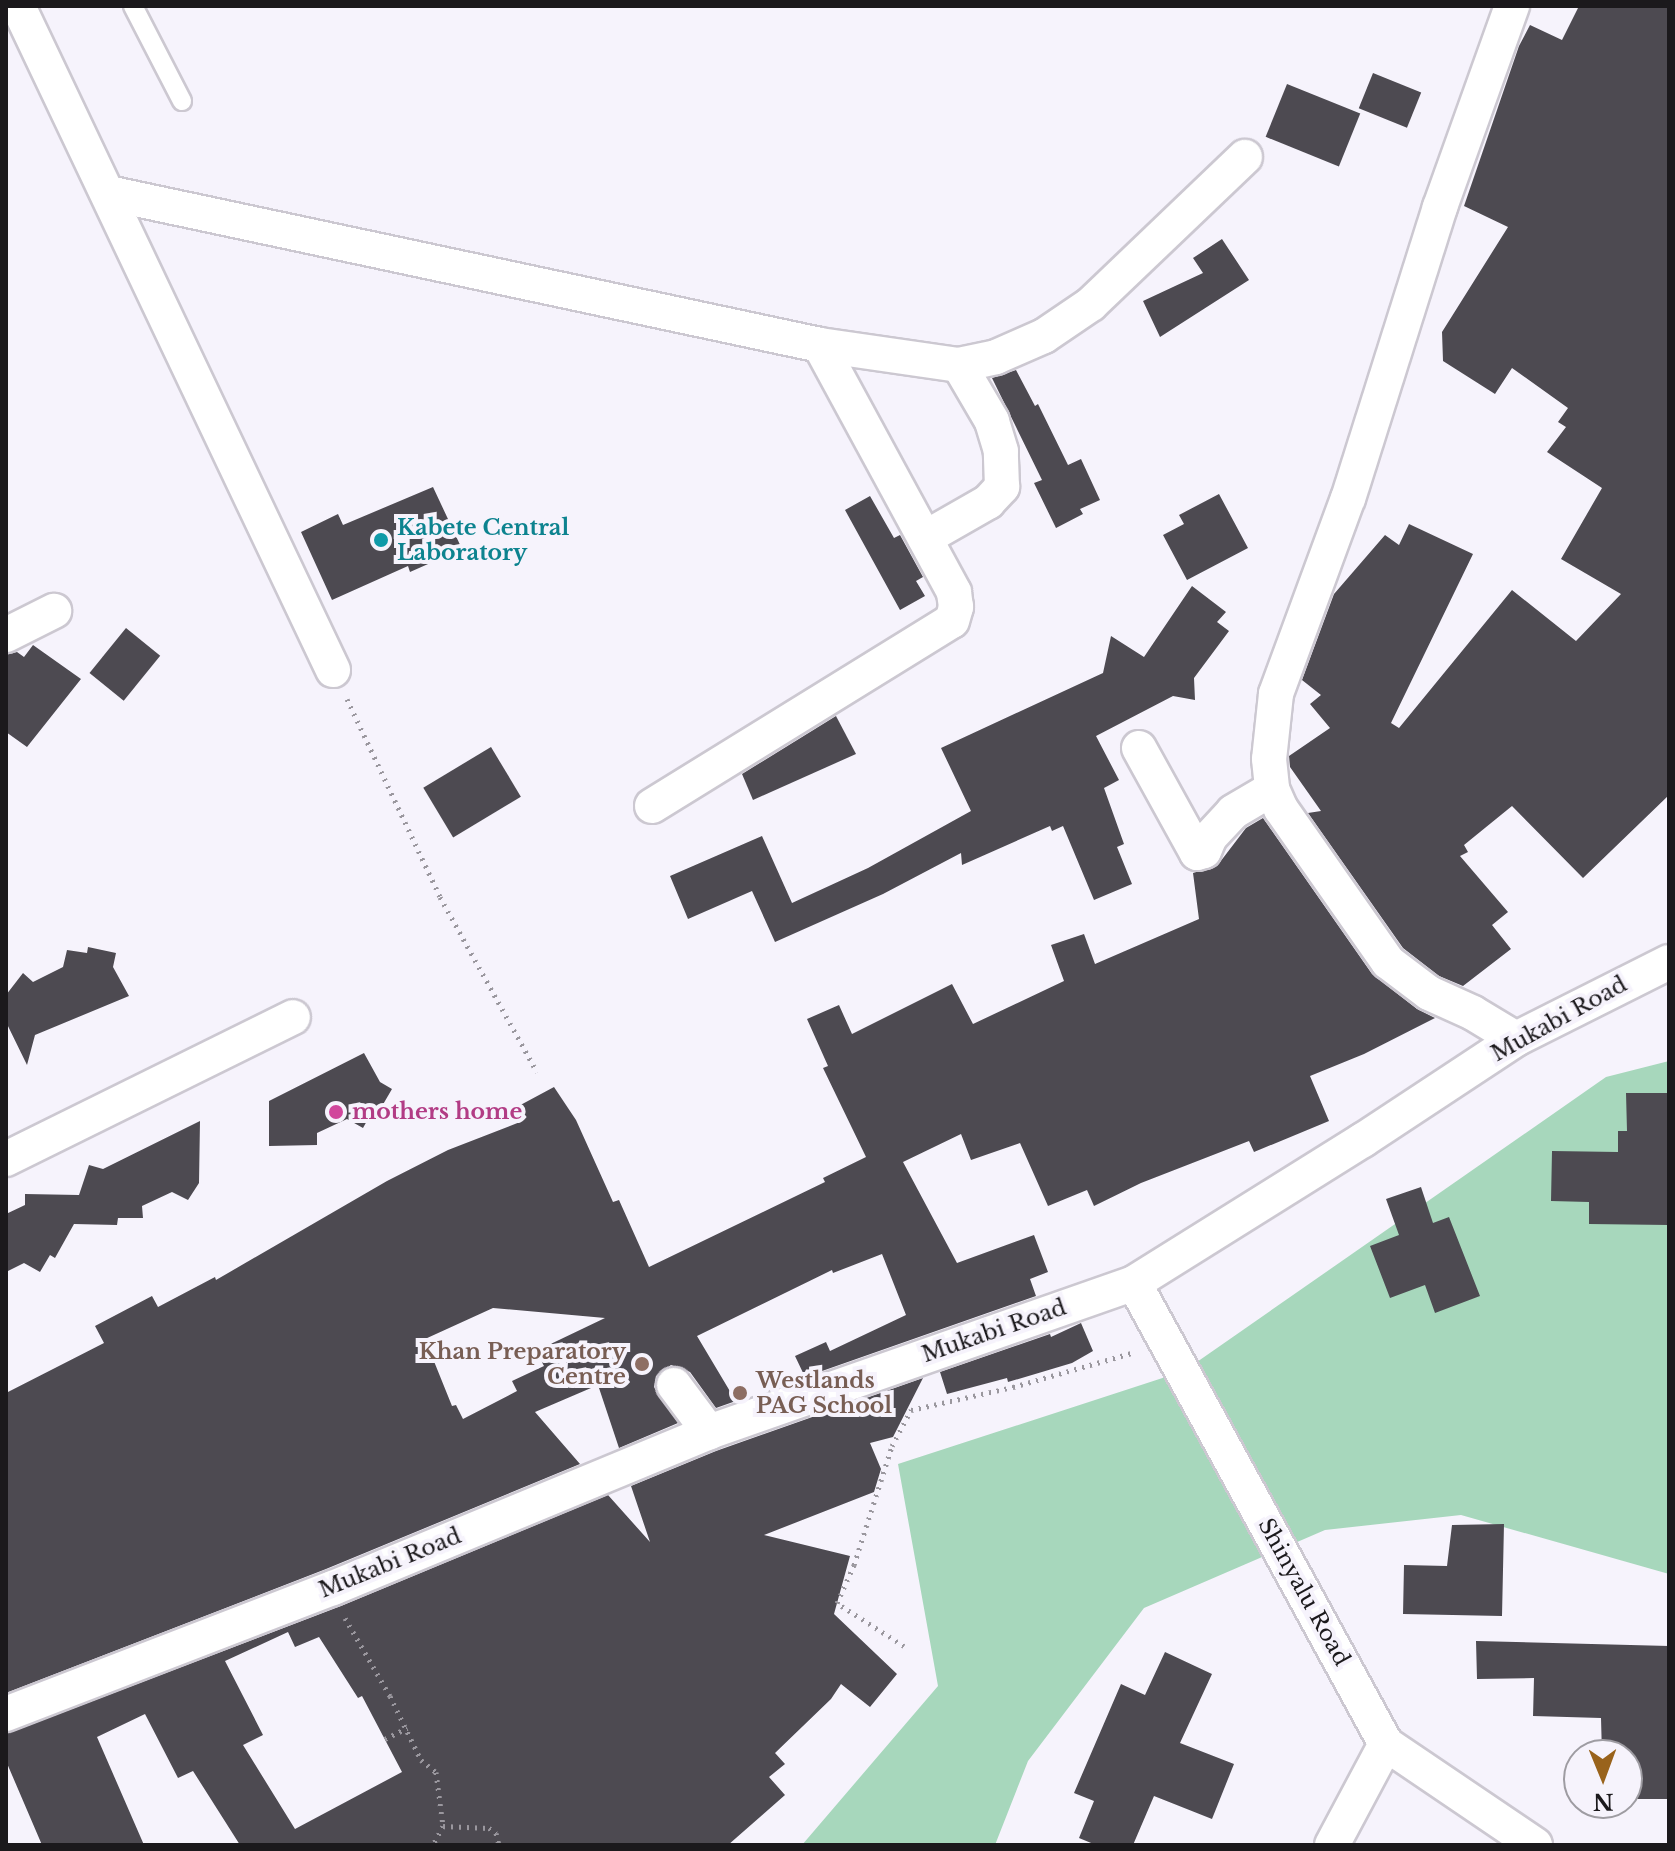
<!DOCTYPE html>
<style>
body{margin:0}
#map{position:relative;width:1675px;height:1851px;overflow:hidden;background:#f6f3fc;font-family:"Libre Baskerville",serif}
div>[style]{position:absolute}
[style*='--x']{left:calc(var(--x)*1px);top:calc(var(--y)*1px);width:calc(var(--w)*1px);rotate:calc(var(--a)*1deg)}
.green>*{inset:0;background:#a7d7bc}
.building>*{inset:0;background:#4d4a51;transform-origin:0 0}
.path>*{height:5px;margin-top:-2.5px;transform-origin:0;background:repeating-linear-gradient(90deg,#9a979e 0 2px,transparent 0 8px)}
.roads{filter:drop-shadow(2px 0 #ccc8d1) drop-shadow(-2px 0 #ccc8d1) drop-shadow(0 2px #ccc8d1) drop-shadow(0 -2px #ccc8d1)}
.service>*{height:18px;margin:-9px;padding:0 9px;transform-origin:9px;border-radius:9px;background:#fff}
.minor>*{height:34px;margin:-17px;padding:0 17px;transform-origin:17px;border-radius:17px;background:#fff}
.dots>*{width:22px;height:22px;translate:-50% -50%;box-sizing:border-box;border:4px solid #f6f3fc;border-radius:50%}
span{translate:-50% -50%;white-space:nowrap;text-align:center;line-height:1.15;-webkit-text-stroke:8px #f6f3fc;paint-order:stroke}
.culture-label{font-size:22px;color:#0d838f;font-weight:700}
.left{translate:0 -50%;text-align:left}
.street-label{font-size:22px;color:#1b191c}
.hotel-label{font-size:22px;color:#b23c85;font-weight:700}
.education-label{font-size:22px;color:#785e54;font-weight:700}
.right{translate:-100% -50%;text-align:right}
.frame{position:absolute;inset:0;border:8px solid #1b191c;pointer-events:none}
.north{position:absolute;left:1563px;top:1739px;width:80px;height:80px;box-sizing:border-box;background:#f6f3fc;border:2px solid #9e9ca2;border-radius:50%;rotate:179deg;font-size:22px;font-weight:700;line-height:32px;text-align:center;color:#1b191c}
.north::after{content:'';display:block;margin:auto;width:28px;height:36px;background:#99631c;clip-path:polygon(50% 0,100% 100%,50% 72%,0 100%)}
</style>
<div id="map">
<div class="green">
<i style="clip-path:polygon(1669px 1061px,1669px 1574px,1461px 1515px,1325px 1530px,1144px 1608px,1028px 1761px,995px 1845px,802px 1845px,938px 1686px,898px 1464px,1184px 1371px,1606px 1077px)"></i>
</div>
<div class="building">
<i style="clip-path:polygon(1579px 6px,1669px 6px,1669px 795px,1583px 878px,1512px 806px,1464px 845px,1468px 852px,1460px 856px,1508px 912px,1492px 925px,1511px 949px,1463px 986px,1439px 976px,1403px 948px,1308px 813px,1321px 811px,1290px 767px,1289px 756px,1330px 728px,1310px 704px,1321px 695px,1302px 680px,1334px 594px,1385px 535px,1399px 545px,1409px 524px,1473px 554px,1391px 723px,1399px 728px,1512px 590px,1576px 641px,1621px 594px,1561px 559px,1602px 488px,1547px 452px,1566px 427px,1558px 422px,1568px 408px,1512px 368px,1495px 394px,1443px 361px,1442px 332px,1508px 227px,1464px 206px,1519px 46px,1530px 25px,1562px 40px)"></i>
<i style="left:1373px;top:73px;width:52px;height:38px;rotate:22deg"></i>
<i style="left:1287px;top:84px;width:79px;height:57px;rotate:22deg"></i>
<i style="clip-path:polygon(1222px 239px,1249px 280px,1160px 337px,1143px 301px,1203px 273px,1193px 258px)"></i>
<i style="clip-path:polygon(1016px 370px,1035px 406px,1038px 404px,1068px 465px,1081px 459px,1100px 500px,1080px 509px,1083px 514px,1056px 528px,1034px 483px,1042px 480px,992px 378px)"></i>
<i style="clip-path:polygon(433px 487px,462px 549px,410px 572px,408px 566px,332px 600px,301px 532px,338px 514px,343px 525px)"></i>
<i style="clip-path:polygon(1219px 494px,1248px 548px,1187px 580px,1163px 535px,1184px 524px,1179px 515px)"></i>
<i style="clip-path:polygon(870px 496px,894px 538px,900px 535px,923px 577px,916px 581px,925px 596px,900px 610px,845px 510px)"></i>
<i style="clip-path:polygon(1192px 586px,1226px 612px,1217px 622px,1229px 631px,1194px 678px,1195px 700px,1173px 696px,1096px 736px,1119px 780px,1104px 788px,1124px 844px,1117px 847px,1132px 884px,1094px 900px,1063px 826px,1052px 831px,1050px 826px,962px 865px,961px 853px,883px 894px,775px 942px,752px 891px,688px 919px,670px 876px,762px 836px,792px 903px,868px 868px,971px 811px,941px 748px,1103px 673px,1111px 636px,1144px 657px)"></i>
<i style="left:126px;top:628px;width:44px;height:58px;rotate:39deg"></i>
<i style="clip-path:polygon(33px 645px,81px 679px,27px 747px,6px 732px,6px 655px,17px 652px,24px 657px)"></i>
<i style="clip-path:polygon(836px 716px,856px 754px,753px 800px,742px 774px)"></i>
<i style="left:491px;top:747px;width:58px;height:79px;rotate:59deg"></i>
<i style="clip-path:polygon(evenodd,1263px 818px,1372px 974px,1417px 1009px,1435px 1018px,1364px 1054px,1310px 1076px,1329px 1121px,1254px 1152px,1249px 1141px,1141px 1183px,1094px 1206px,1087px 1190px,1048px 1206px,1020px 1143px,971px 1160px,961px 1134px,903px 1162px,957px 1263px,1034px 1235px,1048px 1272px,1030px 1279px,1036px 1296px,805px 1377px,795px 1356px,826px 1342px,830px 1351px,906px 1315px,882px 1254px,833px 1273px,832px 1270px,697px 1336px,731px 1393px,744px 1386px,750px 1396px,716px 1408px,690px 1372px,671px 1365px,656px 1376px,654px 1387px,678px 1423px,619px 1448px,598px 1385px,535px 1412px,580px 1464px,326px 1569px,6px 1693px,6px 1393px,104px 1343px,95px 1326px,152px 1296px,158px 1307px,215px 1277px,216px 1280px,387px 1181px,448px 1150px,520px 1122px,513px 1109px,554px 1087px,576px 1120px,613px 1202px,619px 1200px,649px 1267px,825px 1182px,823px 1178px,866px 1157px,823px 1068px,828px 1066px,807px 1019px,839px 1005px,852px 1034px,952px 984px,973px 1024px,1064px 981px,1051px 945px,1084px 934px,1095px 964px,1199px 919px,1193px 873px,1217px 866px,1246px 828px,1263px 818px,493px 1308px,605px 1318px,536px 1351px,544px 1366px,512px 1381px,517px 1391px,463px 1419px,456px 1405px,452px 1406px,425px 1339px,493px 1308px)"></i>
<i style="clip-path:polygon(88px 947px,116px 953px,113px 967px,129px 996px,35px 1035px,27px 1065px,6px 1022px,6px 995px,23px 973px,33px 982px,63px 967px,67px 950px,87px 953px)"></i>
<i style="clip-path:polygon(364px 1053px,380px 1082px,392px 1089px,378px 1113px,373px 1110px,363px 1128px,347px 1119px,317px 1133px,317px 1145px,269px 1146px,269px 1101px)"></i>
<i style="clip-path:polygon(1626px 1093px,1669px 1093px,1669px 1225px,1589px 1224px,1589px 1202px,1551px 1201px,1552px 1151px,1618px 1152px,1618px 1131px,1627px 1131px)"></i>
<i style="clip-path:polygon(200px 1121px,199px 1183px,188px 1200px,172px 1192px,142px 1206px,143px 1218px,118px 1218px,117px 1225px,74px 1224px,55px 1258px,50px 1255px,40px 1272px,24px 1263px,6px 1272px,6px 1214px,25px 1205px,25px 1194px,79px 1195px,89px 1165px,103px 1169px)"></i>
<i style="clip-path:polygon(1421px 1187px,1433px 1223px,1449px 1217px,1480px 1296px,1435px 1313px,1425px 1285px,1390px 1298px,1370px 1246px,1399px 1235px,1386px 1199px)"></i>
<i style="clip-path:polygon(1081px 1323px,1093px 1351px,1072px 1363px,1008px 1382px,1007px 1378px,947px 1394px,940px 1372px,1050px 1334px,1051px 1337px)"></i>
<i style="clip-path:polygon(evenodd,923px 1378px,893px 1437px,870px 1443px,881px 1469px,874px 1492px,764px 1535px,850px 1556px,834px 1614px,897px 1674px,870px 1707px,841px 1684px,831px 1699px,775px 1753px,785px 1764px,769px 1777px,785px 1795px,728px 1845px,240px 1845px,193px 1771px,178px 1778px,145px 1714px,97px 1737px,144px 1845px,42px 1845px,6px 1761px,6px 1734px,341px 1606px,608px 1495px,650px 1542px,631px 1486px,716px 1451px,923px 1378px,288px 1632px,295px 1647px,319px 1637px,358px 1698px,362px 1696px,402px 1772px,295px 1829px,243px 1745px,263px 1735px,225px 1661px,288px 1632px)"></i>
<i style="clip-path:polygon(1504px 1524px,1502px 1616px,1403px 1614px,1404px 1565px,1447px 1566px,1452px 1525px)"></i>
<i style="clip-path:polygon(1476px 1641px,1669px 1646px,1667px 1799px,1631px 1799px,1627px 1755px,1602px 1755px,1601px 1718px,1533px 1716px,1534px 1678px,1477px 1679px)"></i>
<i style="clip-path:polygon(1165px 1652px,1212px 1674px,1180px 1743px,1234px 1764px,1212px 1819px,1154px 1796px,1133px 1845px,1096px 1845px,1079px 1838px,1094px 1801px,1074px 1793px,1121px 1684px,1145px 1695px)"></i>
</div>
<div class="path">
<i style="--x:347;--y:699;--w:219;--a:64.8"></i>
<i style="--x:440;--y:897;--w:200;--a:61"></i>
<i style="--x:345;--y:1618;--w:90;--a:60"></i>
<i style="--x:390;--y:1696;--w:71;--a:64.2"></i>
<i style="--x:421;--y:1760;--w:19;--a:39"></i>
<i style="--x:436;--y:1772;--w:54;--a:82.6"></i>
<i style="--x:443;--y:1826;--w:21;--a:118"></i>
<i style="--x:904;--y:1646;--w:80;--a:-147.3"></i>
<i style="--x:837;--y:1603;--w:42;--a:-65.9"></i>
<i style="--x:854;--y:1565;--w:125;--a:-72.3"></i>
<i style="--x:892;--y:1446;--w:41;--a:-62.2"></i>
<i style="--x:911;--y:1410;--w:105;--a:-12.7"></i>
<i style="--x:1013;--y:1387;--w:127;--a:-16"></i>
<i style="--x:385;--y:1739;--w:25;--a:-27"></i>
<i style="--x:443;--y:1826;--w:46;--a:2.5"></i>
<i style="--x:489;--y:1828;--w:9;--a:36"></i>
<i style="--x:496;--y:1833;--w:12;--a:76"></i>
</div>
<div class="roads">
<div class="service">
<i style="--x:133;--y:6;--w:107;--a:62.7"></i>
</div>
<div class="minor">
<i style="--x:18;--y:6;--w:735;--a:64.62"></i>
<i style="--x:1512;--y:6;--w:214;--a:109.7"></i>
<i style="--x:1440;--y:207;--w:305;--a:107.5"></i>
<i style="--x:1348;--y:498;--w:209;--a:110.2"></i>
<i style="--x:1276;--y:694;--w:65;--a:96.1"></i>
<i style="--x:1269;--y:759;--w:30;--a:84"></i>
<i style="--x:1272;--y:789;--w:22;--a:66"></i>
<i style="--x:1281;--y:809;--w:187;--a:55"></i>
<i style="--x:1388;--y:962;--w:51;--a:37.1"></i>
<i style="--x:1429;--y:993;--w:48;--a:24.4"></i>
<i style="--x:1473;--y:1013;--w:50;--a:31.2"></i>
<i style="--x:108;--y:193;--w:728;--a:12.05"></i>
<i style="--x:820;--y:345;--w:140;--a:8.2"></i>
<i style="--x:959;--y:365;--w:38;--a:-12"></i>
<i style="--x:996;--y:357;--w:52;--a:-23.6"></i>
<i style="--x:1044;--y:336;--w:57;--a:-34.2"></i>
<i style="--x:1091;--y:304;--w:213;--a:-43.7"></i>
<i style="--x:925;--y:538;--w:73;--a:-29.7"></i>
<i style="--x:988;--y:502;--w:21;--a:-47"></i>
<i style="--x:1002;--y:487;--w:36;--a:-92"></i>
<i style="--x:1001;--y:451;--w:31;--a:-107"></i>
<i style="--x:992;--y:421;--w:65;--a:-120.5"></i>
<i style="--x:6;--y:635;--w:54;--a:-26.6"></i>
<i style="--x:1139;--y:748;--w:120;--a:61.1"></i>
<i style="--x:1197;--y:853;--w:7;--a:-16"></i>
<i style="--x:1204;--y:851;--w:15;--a:-67"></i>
<i style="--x:1210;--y:837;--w:34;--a:-47"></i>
<i style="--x:1233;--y:812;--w:45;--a:-30.5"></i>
<i style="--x:652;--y:806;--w:352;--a:-31.7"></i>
<i style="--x:952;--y:621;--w:15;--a:-74"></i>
<i style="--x:956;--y:607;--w:15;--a:-98"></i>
<i style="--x:954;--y:592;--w:281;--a:-118.5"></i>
<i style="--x:6;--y:1159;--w:320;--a:-26.3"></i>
<i style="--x:1134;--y:1283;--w:525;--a:61.34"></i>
<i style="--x:1386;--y:1744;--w:180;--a:34.1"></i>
<i style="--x:674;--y:1385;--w:59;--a:53.3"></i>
<i style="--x:6;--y:1714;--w:350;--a:-21.1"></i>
<i style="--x:333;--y:1588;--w:407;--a:-22.5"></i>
<i style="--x:709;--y:1432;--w:450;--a:-19.3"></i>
<i style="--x:1134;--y:1283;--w:270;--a:-32"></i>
<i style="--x:1363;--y:1140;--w:183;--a:-33.4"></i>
<i style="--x:1516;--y:1039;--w:171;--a:-26.7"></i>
<i style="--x:1332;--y:1845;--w:115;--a:-61.9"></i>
</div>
</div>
<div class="dots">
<i style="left:381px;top:540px;background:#0f9aa8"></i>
<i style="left:336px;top:1112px;background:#d1479c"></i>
<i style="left:642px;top:1364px;background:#8d6e63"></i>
<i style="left:740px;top:1393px;background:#8d6e63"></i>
</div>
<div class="culture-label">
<span class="left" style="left:397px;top:540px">Kabete Central<br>Laboratory</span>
</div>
<div class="street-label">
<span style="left:1559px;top:1019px;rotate:-29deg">Mukabi Road</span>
<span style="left:994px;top:1331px;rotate:-19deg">Mukabi Road</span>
<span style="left:390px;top:1563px;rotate:-22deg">Mukabi Road</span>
<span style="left:1304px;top:1592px;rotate:61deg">Shinyalu Road</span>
</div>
<div class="hotel-label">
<span class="left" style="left:352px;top:1112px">mothers home</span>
</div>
<div class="education-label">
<span class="right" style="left:626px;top:1364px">Khan Preparatory<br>Centre</span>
<span class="left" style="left:756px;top:1393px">Westlands<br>PAG School</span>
</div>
<div class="frame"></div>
<div class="north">N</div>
</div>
